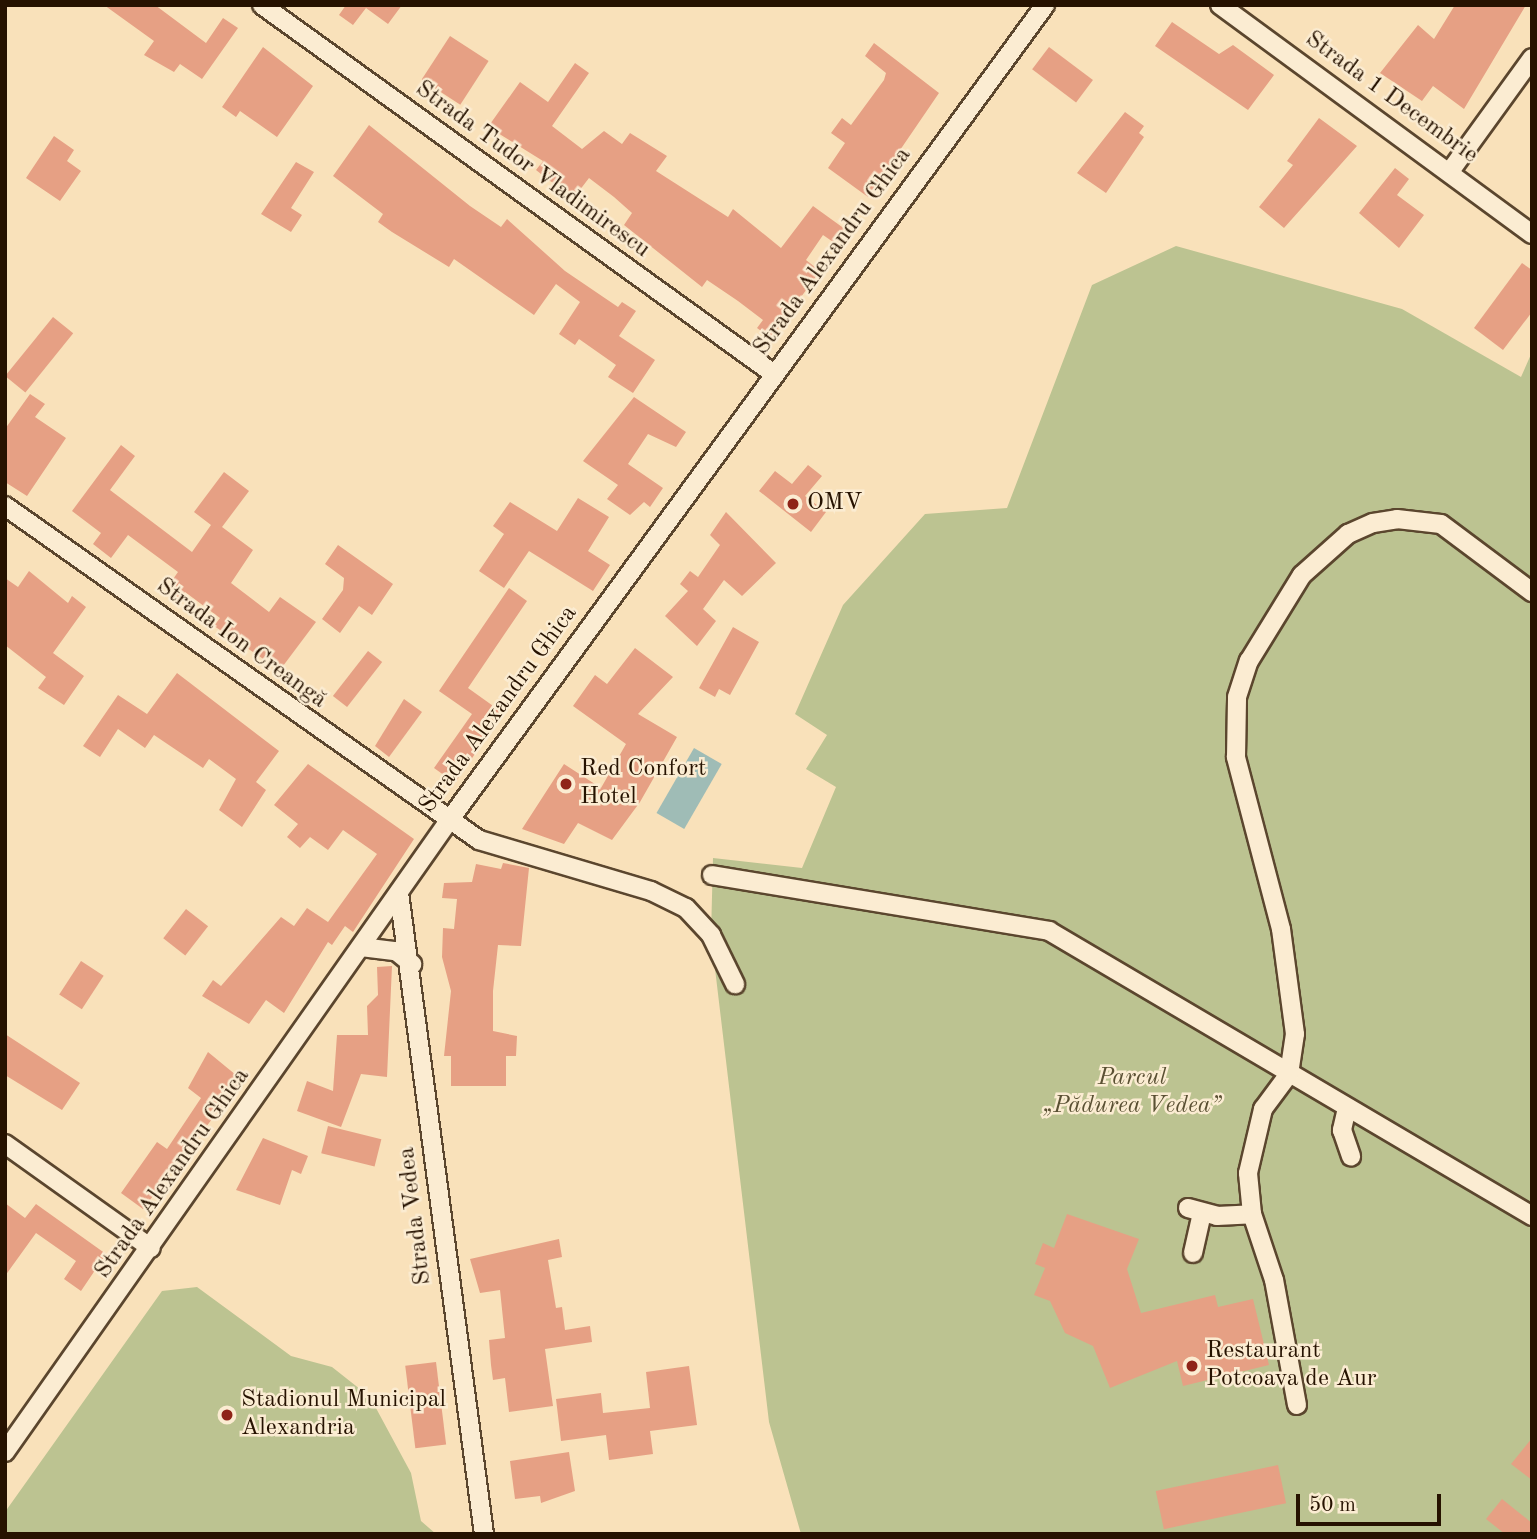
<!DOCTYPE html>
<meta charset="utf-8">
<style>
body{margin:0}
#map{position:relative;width:1537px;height:1539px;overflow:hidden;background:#f9e1ba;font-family:"Old Standard TT",serif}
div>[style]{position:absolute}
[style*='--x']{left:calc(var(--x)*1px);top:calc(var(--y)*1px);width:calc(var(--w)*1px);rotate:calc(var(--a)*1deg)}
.green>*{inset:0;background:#bcc391}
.water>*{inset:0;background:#9fbcb6;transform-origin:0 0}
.building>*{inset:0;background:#e6a084;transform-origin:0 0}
.roads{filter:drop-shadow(2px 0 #5b462e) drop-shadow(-2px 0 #5b462e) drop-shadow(0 2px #5b462e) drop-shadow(0 -2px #5b462e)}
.street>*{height:18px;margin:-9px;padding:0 9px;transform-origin:9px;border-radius:9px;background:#fbecd2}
.dots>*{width:19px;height:19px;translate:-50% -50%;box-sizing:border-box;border:4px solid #fbecd2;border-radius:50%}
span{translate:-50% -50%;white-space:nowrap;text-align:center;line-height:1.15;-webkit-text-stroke:5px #fbecd2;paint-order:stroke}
.street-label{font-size:24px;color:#261200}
.poi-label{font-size:24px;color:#261200}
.left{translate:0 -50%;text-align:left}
.park-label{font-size:24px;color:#5a5033;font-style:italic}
.frame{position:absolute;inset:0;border:7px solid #261200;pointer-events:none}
.scale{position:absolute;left:1296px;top:1494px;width:145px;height:32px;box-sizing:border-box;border:4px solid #261200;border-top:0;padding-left:9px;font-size:21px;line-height:24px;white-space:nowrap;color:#261200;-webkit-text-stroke:5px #fbecd2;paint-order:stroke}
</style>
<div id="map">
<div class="green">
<i style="clip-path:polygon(1176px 246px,1402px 309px,1521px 377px,1532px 352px,1532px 1534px,801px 1534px,769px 1422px,711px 935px,713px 858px,802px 868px,836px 787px,806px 769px,827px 735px,795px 714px,843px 605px,925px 514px,1007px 508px,1092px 285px)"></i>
<i style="clip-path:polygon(197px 1287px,291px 1356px,332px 1367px,370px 1397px,411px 1473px,421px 1521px,436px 1534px,5px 1534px,5px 1512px,162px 1291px)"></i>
</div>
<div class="water">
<i style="left:694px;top:748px;width:32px;height:75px;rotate:30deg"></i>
</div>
<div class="building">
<i style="clip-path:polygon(104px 5px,155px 5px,206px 43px,223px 18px,238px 28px,202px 79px,180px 64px,174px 72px,144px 55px,154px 41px)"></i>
<i style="clip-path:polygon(346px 5px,402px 5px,388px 24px,366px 8px,353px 25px,339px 15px)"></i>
<i style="clip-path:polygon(1455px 5px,1526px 5px,1464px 109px,1433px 86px,1422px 101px,1380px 73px,1418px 25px,1434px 39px)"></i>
<i style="clip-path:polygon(1172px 22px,1219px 54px,1233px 45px,1274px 75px,1248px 110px,1155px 46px)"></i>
<i style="left:450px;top:36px;width:46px;height:52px;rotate:33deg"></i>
<i style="clip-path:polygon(874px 43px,939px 93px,868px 197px,828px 168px,845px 143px,831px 133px,842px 118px,851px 125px,884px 80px,886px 73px,865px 56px)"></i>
<i style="clip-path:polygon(263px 47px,313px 86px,277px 137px,240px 111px,236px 117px,222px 107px)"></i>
<i style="left:1049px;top:47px;width:55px;height:28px;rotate:37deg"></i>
<i style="clip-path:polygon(575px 63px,589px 73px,552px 126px,582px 149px,604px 131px,622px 144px,630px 133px,667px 156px,656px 171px,728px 217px,733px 209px,781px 248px,813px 206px,849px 232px,839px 246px,823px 235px,806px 260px,820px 271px,771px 338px,757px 328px,763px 320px,738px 301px,707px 280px,702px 287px,624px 225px,632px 213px,614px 197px,589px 178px,576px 195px,550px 181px,536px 170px,543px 161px,488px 127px,520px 82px,548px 102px)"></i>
<i style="clip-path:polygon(1125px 112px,1144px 126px,1139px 133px,1144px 137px,1106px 193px,1077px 173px)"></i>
<i style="clip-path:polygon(1319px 118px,1357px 146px,1284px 228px,1259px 207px,1293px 165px,1287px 161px)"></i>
<i style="clip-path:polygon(369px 125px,470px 206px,501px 227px,507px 219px,565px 271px,618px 307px,622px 302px,636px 311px,619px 336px,655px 360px,633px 393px,608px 377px,616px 365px,579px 339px,575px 345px,559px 334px,580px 302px,556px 284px,534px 315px,454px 259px,449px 267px,392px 232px,378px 222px,383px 214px,333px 176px)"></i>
<i style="clip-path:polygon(54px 136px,74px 150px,67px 161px,81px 171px,60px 201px,26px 178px)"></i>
<i style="clip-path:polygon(296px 162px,314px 172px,291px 208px,302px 215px,291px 232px,261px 214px)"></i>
<i style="clip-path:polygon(1395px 168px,1409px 179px,1397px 195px,1424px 215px,1399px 248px,1359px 213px)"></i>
<i style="clip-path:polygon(1522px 263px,1532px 270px,1532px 312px,1503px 350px,1474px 328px)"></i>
<i style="left:53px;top:317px;width:26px;height:76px;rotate:39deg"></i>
<i style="clip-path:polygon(30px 394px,45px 404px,35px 417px,66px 438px,27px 496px,5px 482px,5px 429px)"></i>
<i style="clip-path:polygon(634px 397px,686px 432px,676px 447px,648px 434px,628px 464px,663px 488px,650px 507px,644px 502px,630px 515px,607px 499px,618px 485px,583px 461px)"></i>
<i style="clip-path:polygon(121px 445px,135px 456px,110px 490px,192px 552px,211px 525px,194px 512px,224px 472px,249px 491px,222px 527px,253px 550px,231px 583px,269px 612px,280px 597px,316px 622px,280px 670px,214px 626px,220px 618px,185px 592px,180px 599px,166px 589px,178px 572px,128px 535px,111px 558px,93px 544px,101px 533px,72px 511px)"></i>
<i style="clip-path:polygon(808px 465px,822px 476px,805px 496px,826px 512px,811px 532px,759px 491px,775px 471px,792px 484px)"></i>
<i style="clip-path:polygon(578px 498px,609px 517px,588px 551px,610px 565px,593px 591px,529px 551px,504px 588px,479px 571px,504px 534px,493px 526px,510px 502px,557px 531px)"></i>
<i style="clip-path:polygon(726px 512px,776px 563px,742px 596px,724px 580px,703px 609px,716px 621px,697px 646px,665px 616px,688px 591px,680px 584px,690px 571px,698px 577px,720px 545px,710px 535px)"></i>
<i style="clip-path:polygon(338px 545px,393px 584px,372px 615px,359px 606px,340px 633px,322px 619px,343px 590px,344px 578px,325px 564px)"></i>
<i style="clip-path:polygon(29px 571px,68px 603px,72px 596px,86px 607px,53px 653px,84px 676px,64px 705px,38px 688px,46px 677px,5px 645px,5px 578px,18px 587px)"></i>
<i style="clip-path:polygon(509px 588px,527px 601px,468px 688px,503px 713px,455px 783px,434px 768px,472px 714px,439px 691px)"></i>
<i style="clip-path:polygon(733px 627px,759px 642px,730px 695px,719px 689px,715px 697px,699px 688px)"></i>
<i style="clip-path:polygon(635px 648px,673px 677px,638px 714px,677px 737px,640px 802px,612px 840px,578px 823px,564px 844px,522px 829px,564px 764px,601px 788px,626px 744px,573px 706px,595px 675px,607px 684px)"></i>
<i style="left:368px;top:651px;width:18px;height:57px;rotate:38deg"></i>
<i style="clip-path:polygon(177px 673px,279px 751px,256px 782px,266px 790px,242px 827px,219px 810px,236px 779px,209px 759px,203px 768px,154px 735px,145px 748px,118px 729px,100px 757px,83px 746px,118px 695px,147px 714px)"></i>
<i style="clip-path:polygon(404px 699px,422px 712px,389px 757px,375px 746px)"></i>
<i style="clip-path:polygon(308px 764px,414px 839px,353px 932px,345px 926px,332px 945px,328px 942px,284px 1013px,266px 1000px,249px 1024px,202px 996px,213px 980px,221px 986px,281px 917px,294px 926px,307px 908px,328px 922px,377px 854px,343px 830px,328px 850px,310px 837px,300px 848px,287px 837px,298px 824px,274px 805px)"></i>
<i style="clip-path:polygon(503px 863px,529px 868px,521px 946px,498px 945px,493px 991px,493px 1031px,517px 1036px,516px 1056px,506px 1056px,506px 1086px,451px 1086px,451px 1056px,444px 1056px,451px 991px,442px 957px,443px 928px,454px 929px,457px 899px,442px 898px,444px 883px,472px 882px,476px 864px,501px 869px)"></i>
<i style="left:186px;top:909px;width:28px;height:37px;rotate:38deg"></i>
<i style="left:81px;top:961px;width:27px;height:40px;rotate:33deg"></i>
<i style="clip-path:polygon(392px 966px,387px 1077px,361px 1074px,341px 1127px,297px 1111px,307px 1081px,333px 1091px,337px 1035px,368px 1035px,367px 1006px,378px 995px,377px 967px)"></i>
<i style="clip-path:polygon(5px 1034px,80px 1083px,62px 1110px,5px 1075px)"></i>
<i style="clip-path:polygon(208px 1052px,242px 1080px,143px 1209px,121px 1193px,157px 1142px,167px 1149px,201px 1098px,188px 1088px)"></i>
<i style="left:328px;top:1126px;width:55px;height:28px;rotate:14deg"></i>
<i style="clip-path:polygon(263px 1138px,308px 1156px,301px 1174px,292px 1170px,280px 1205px,236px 1190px)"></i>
<i style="clip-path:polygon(5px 1203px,25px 1218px,36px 1204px,106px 1254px,81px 1291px,64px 1279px,76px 1261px,36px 1233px,5px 1276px)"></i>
<i style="clip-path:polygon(1067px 1214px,1139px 1239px,1127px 1269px,1141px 1313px,1215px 1295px,1218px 1307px,1253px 1299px,1269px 1365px,1183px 1386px,1177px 1361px,1110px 1388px,1093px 1346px,1065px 1333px,1050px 1301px,1034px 1295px,1045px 1268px,1035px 1264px,1039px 1253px,1043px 1243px,1054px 1248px)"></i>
<i style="clip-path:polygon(559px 1239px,562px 1257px,548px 1260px,556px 1308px,562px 1307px,565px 1330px,590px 1326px,592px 1342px,545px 1349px,553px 1406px,509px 1412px,505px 1378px,493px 1380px,491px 1365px,489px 1340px,505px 1338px,500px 1290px,480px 1293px,470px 1259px)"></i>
<i style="left:436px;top:1362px;width:83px;height:31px;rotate:83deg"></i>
<i style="clip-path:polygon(689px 1366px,697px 1425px,650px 1431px,653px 1454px,609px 1460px,606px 1435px,561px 1441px,556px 1399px,601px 1393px,603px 1413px,650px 1408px,646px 1372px)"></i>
<i style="clip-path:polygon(1532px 1438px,1532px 1480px,1511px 1464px)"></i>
<i style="clip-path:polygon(569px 1452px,575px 1491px,541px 1503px,540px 1496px,515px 1499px,510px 1461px)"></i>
<i style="left:1278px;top:1465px;width:39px;height:125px;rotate:78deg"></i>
<i style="clip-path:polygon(1502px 1499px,1532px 1523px,1532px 1534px,1505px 1534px,1486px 1519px)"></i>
</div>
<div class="roads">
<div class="street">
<i style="--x:262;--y:5;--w:631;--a:35.78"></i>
<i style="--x:1220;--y:5;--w:387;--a:36.3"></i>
<i style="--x:1451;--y:170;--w:138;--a:-54.1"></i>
<i style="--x:5;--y:506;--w:580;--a:35.17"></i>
<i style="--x:479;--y:840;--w:179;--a:16.5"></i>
<i style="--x:651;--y:891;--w:39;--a:26"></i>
<i style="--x:686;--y:908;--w:37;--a:47"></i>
<i style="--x:711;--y:935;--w:55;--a:63.9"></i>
<i style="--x:712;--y:875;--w:342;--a:9.4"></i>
<i style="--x:1049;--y:931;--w:561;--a:30.54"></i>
<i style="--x:399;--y:893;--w:647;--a:82.45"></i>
<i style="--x:361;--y:947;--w:35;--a:7"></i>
<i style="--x:396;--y:951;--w:21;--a:39"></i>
<i style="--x:1347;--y:1108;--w:23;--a:103"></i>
<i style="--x:1342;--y:1130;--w:28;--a:71"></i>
<i style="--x:5;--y:1144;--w:179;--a:35.5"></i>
<i style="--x:1188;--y:1208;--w:30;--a:15"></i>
<i style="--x:1217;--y:1216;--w:35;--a:-3"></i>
<i style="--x:1193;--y:1253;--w:41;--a:-77.3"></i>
<i style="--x:1297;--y:1405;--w:127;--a:-100.4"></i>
<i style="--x:1274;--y:1280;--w:70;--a:-108.4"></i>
<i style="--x:1252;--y:1214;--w:41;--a:-95.6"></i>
<i style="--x:1248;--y:1173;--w:66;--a:-76.8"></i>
<i style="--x:1263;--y:1109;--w:44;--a:-53.4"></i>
<i style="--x:1289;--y:1074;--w:40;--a:-81.5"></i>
<i style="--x:1295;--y:1034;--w:106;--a:-97.6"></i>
<i style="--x:1281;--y:929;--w:178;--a:-104.7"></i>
<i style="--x:1236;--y:757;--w:60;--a:-89"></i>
<i style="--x:1237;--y:697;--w:38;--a:-72"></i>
<i style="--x:1249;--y:661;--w:101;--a:-58.4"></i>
<i style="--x:1302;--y:575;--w:62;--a:-41.7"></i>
<i style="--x:1348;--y:534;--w:27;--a:-24"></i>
<i style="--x:1373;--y:523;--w:24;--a:-9"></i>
<i style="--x:1397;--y:519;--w:44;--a:6.5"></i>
<i style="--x:1441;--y:524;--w:114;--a:36.8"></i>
<i style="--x:5;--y:1452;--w:770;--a:-54.89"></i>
<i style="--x:448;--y:822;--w:1012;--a:-53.84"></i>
</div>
</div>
<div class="dots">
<i style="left:793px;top:504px;background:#8f2418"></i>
<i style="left:566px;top:784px;background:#8f2418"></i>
<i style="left:1192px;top:1366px;background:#8f2418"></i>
<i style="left:227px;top:1415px;background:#8f2418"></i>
</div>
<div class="street-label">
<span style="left:1391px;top:98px;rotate:36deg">Strada 1 Decembrie</span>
<span style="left:532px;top:170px;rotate:36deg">Strada Tudor Vladimirescu</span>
<span style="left:833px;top:252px;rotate:-54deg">Strada Alexandru Ghica</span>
<span style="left:241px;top:644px;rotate:36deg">Strada Ion Creangă</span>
<span style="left:499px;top:710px;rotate:-54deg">Strada Alexandru Ghica</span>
<span style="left:173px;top:1174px;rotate:-55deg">Strada Alexandru Ghica</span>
<span style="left:416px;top:1216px;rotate:-97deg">Strada Vedea</span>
</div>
<div class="poi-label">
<span class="left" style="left:807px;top:504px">OMV</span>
<span class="left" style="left:580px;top:784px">Red Confort<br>Hotel</span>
<span class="left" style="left:1206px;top:1366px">Restaurant<br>Potcoava de Aur</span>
<span class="left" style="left:241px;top:1415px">Stadionul Municipal<br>Alexandria</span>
</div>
<div class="park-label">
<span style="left:1132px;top:1093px">Parcul<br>„Pădurea Vedea”</span>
</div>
<div class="frame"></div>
<div class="scale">50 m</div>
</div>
